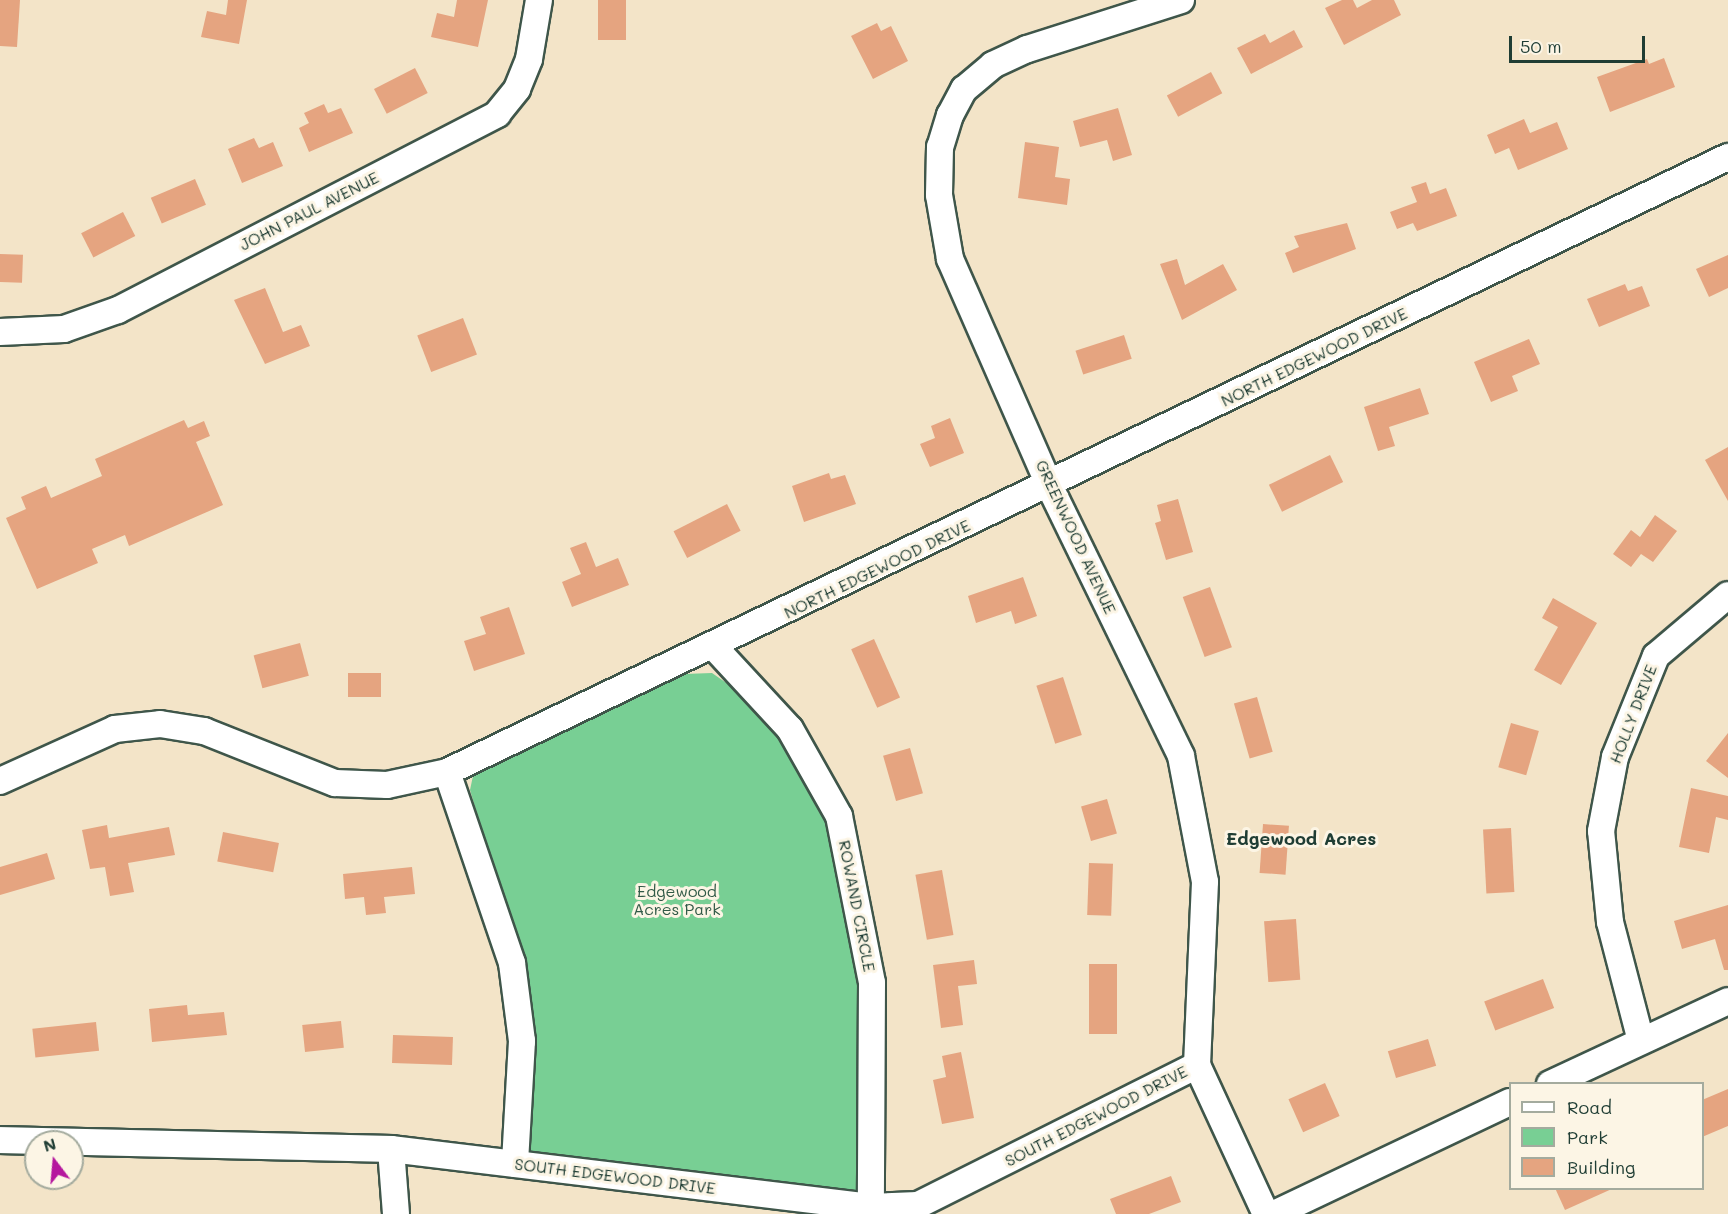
<!DOCTYPE html>
<style>
body{margin:0}
#map{position:relative;width:1728px;height:1214px;overflow:hidden;background:#f3e4c8;font-family:Mali,sans-serif}
div>[style]{position:absolute}
[style*='--x']{left:calc(var(--x)*1px);top:calc(var(--y)*1px);width:calc(var(--w)*1px);rotate:calc(var(--a)*1deg)}
.green>*{inset:0;background:#78cf94}
.building>*{inset:0;background:#e5a480;transform-origin:0 0}
.roads{filter:drop-shadow(2px 0 #3f564a) drop-shadow(-2px 0 #3f564a) drop-shadow(0 2px #3f564a) drop-shadow(0 -2px #3f564a)}
.minor>*{height:26px;margin:-13px;padding:0 13px;transform-origin:13px;border-radius:13px;background:#fff}
span{translate:-50% -50%;white-space:nowrap;text-align:center;line-height:1.15;-webkit-text-stroke:6px #fcf5e5;paint-order:stroke}
.street-label{font-size:16px;color:#1f3d34}
.park-label{font-size:16px;color:#315a47}
.neighbourhood-label{font-size:18px;color:#1f3d34;font-weight:700}
.legend{position:absolute;left:1509px;top:1082px;width:195px;height:108px;box-sizing:border-box;background:#fcf5e5;border:2px solid #a4ab9e;margin:0;padding:8px 10px;list-style:none;font-size:18px;color:#1f3d34}
.legend li{display:flex;align-items:center;gap:12px;height:30px}
.legend b{width:30px;border:2px solid #a4ab9e}
.north{position:absolute;left:24px;top:1130px;width:60px;height:60px;box-sizing:border-box;background:#fcf5e5;border:2px solid #a4ab9e;border-radius:50%;rotate:344deg;font-size:16px;font-weight:700;line-height:24px;text-align:center;color:#1f3d34}
.north::after{content:'';display:block;margin:auto;width:21px;height:27px;background:#b5179e;clip-path:polygon(50% 0,100% 100%,50% 72%,0 100%)}
.scale{position:absolute;left:1509px;top:36px;width:136px;height:27px;box-sizing:border-box;border:3px solid #1f3d34;border-top:0;padding-left:8px;font-size:18px;line-height:21px;white-space:nowrap;color:#1f3d34;-webkit-text-stroke:4px #fcf5e5;paint-order:stroke}
</style>
<div id="map">
<div class="green">
<i style="clip-path:polygon(712px 673px,741px 693px,799px 763px,839px 853px,860px 976px,859px 1190px,843px 1195px,528px 1151px,534px 1055px,527px 985px,470px 790px,474px 771px,684px 674px)"></i>
</div>
<div class="building">
<i style="clip-path:polygon(0 0,20px 0,17px 47px,0 46px)"></i>
<i style="clip-path:polygon(228px 0,247px 0,239px 44px,201px 37px,207px 11px,226px 15px)"></i>
<i style="clip-path:polygon(457px 0,488px 0,478px 47px,431px 37px,437px 13px,454px 17px)"></i>
<i style="left:598px;top:0;width:28px;height:40px"></i>
<i style="clip-path:polygon(1342px 0,1353px 0,1357px 8px,1372px 0,1394px 0,1401px 15px,1344px 45px,1325px 8px)"></i>
<i style="clip-path:polygon(877px 23px,881px 31px,891px 26px,908px 61px,873px 79px,851px 36px)"></i>
<i style="clip-path:polygon(1294px 30px,1303px 47px,1251px 74px,1237px 48px,1265px 34px,1270px 43px)"></i>
<i style="clip-path:polygon(1664px 58px,1675px 87px,1610px 112px,1597px 77px,1647px 59px,1649px 64px)"></i>
<i style="left:415px;top:68px;width:28px;height:46px;rotate:63deg"></i>
<i style="left:1211px;top:72px;width:24px;height:50px;rotate:62deg"></i>
<i style="clip-path:polygon(324px 104px,328px 113px,341px 108px,353px 133px,309px 152px,299px 128px,309px 123px,304px 113px)"></i>
<i style="clip-path:polygon(1118px 108px,1132px 155px,1113px 161px,1107px 140px,1080px 147px,1073px 121px)"></i>
<i style="clip-path:polygon(1524px 119px,1530px 133px,1557px 122px,1568px 149px,1518px 170px,1509px 148px,1495px 154px,1487px 135px)"></i>
<i style="clip-path:polygon(254px 138px,259px 148px,273px 142px,283px 166px,242px 183px,228px 149px)"></i>
<i style="clip-path:polygon(1025px 142px,1059px 147px,1055px 177px,1070px 179px,1067px 205px,1018px 198px)"></i>
<i style="left:195px;top:179px;width:28px;height:48px;rotate:67deg"></i>
<i style="clip-path:polygon(1426px 182px,1430px 194px,1446px 188px,1457px 216px,1417px 231px,1413px 223px,1397px 229px,1390px 212px,1417px 202px,1411px 187px)"></i>
<i style="left:123px;top:212px;width:27px;height:47px;rotate:63deg"></i>
<i style="clip-path:polygon(1347px 223px,1356px 249px,1293px 273px,1285px 253px,1299px 247px,1294px 236px)"></i>
<i style="left:0;top:254px;width:23px;height:28px;rotate:2deg"></i>
<i style="clip-path:polygon(1728px 255px,1728px 288px,1709px 297px,1696px 269px)"></i>
<i style="clip-path:polygon(1177px 259px,1185px 285px,1223px 264px,1237px 290px,1182px 320px,1160px 264px)"></i>
<i style="clip-path:polygon(1625px 284px,1628px 291px,1642px 286px,1650px 306px,1599px 327px,1587px 299px)"></i>
<i style="clip-path:polygon(265px 288px,283px 332px,301px 325px,310px 346px,265px 364px,234px 300px)"></i>
<i style="left:463px;top:318px;width:39px;height:49px;rotate:69deg"></i>
<i style="left:1124px;top:335px;width:25px;height:51px;rotate:72deg"></i>
<i style="clip-path:polygon(1529px 339px,1540px 364px,1512px 376px,1518px 391px,1491px 402px,1474px 362px)"></i>
<i style="clip-path:polygon(1420px 388px,1429px 414px,1389px 427px,1395px 446px,1378px 451px,1364px 407px)"></i>
<i style="clip-path:polygon(950px 418px,964px 453px,930px 467px,920px 444px,935px 438px,931px 426px)"></i>
<i style="clip-path:polygon(184px 420px,188px 428px,204px 421px,210px 436px,196px 442px,223px 505px,129px 546px,125px 535px,92px 549px,98px 563px,37px 589px,6px 518px,26px 509px,21px 497px,46px 486px,51px 498px,102px 476px,95px 459px)"></i>
<i style="clip-path:polygon(1728px 447px,1728px 501px,1705px 460px)"></i>
<i style="left:1330px;top:455px;width:30px;height:68px;rotate:64deg"></i>
<i style="clip-path:polygon(829px 473px,831px 479px,845px 475px,856px 504px,804px 522px,792px 486px)"></i>
<i style="clip-path:polygon(1178px 499px,1193px 552px,1166px 560px,1155px 523px,1161px 521px,1157px 505px)"></i>
<i style="left:727px;top:504px;width:30px;height:60px;rotate:63deg"></i>
<i style="clip-path:polygon(1655px 515px,1677px 531px,1653px 562px,1641px 554px,1631px 567px,1613px 554px,1631px 530px,1640px 537px)"></i>
<i style="clip-path:polygon(586px 542px,596px 567px,618px 558px,629px 585px,572px 607px,562px 582px,581px 574px,570px 548px)"></i>
<i style="clip-path:polygon(1023px 577px,1037px 616px,1015px 624px,1011px 611px,976px 623px,968px 596px)"></i>
<i style="left:1210px;top:587px;width:64px;height:29px;rotate:70deg"></i>
<i style="clip-path:polygon(1553px 598px,1597px 623px,1561px 685px,1534px 670px,1558px 627px,1542px 618px)"></i>
<i style="clip-path:polygon(509px 607px,525px 654px,474px 671px,464px 641px,486px 634px,480px 617px)"></i>
<i style="left:874px;top:639px;width:64px;height:25px;rotate:66deg"></i>
<i style="left:300px;top:643px;width:34px;height:48px;rotate:75deg"></i>
<i style="left:381px;top:673px;width:24px;height:33px;rotate:90deg"></i>
<i style="left:1063px;top:677px;width:61px;height:28px;rotate:72deg"></i>
<i style="left:1257px;top:697px;width:57px;height:24px;rotate:74deg"></i>
<i style="left:1511px;top:723px;width:29px;height:46px;rotate:16deg"></i>
<i style="clip-path:polygon(1728px 733px,1728px 778px,1706px 761px)"></i>
<i style="left:910px;top:748px;width:47px;height:28px;rotate:74deg"></i>
<i style="clip-path:polygon(1691px 788px,1728px 796px,1728px 820px,1716px 817px,1709px 853px,1679px 847px)"></i>
<i style="left:1107px;top:799px;width:36px;height:27px;rotate:74deg"></i>
<i style="left:1263px;top:824px;width:26px;height:49px;rotate:4deg"></i>
<i style="clip-path:polygon(107px 825px,109px 838px,169px 827px,175px 855px,128px 863px,134px 892px,110px 896px,105px 867px,90px 869px,82px 830px)"></i>
<i style="left:1511px;top:828px;width:64px;height:28px;rotate:87deg"></i>
<i style="left:223px;top:832px;width:57px;height:30px;rotate:11deg"></i>
<i style="clip-path:polygon(47px 853px,55px 879px,0 895px,0 867px)"></i>
<i style="left:1089px;top:863px;width:24px;height:52px;rotate:2deg"></i>
<i style="clip-path:polygon(412px 867px,415px 894px,384px 897px,386px 913px,366px 915px,364px 897px,345px 899px,343px 874px)"></i>
<i style="left:942px;top:870px;width:66px;height:27px;rotate:80deg"></i>
<i style="clip-path:polygon(1728px 905px,1728px 970px,1724px 970px,1715px 939px,1682px 949px,1674px 921px)"></i>
<i style="left:1296px;top:919px;width:61px;height:32px;rotate:86deg"></i>
<i style="clip-path:polygon(974px 960px,977px 984px,958px 986px,963px 1025px,941px 1028px,933px 965px)"></i>
<i style="left:1089px;top:964px;width:28px;height:70px"></i>
<i style="left:1543px;top:979px;width:31px;height:63px;rotate:69deg"></i>
<i style="clip-path:polygon(187px 1005px,188px 1015px,224px 1012px,227px 1035px,152px 1042px,149px 1009px)"></i>
<i style="left:341px;top:1021px;width:27px;height:39px;rotate:84deg"></i>
<i style="left:96px;top:1022px;width:29px;height:64px;rotate:84deg"></i>
<i style="left:393px;top:1035px;width:60px;height:28px;rotate:2deg"></i>
<i style="left:1428px;top:1039px;width:28px;height:42px;rotate:73deg"></i>
<i style="clip-path:polygon(961px 1052px,974px 1118px,942px 1124px,933px 1080px,946px 1077px,942px 1056px)"></i>
<i style="left:1325px;top:1083px;width:36px;height:40px;rotate:66deg"></i>
<i style="clip-path:polygon(1728px 1089px,1728px 1126px,1702px 1137px,1702px 1100px)"></i>
<i style="clip-path:polygon(1171px 1176px,1181px 1202px,1149px 1214px,1116px 1214px,1110px 1199px)"></i>
<i style="clip-path:polygon(1555px 1188px,1614px 1188px,1565px 1210px)"></i>
</div>
<div class="roads">
<div class="minor">
<i style="--x:1181;--y:0;--w:162;--a:162.3"></i>
<i style="--x:1027;--y:49;--w:38;--a:155"></i>
<i style="--x:993;--y:65;--w:38;--a:140"></i>
<i style="--x:964;--y:89;--w:30;--a:118"></i>
<i style="--x:950;--y:115;--w:34;--a:107"></i>
<i style="--x:940;--y:147;--w:48;--a:91.2"></i>
<i style="--x:939;--y:195;--w:65;--a:80.2"></i>
<i style="--x:950;--y:259;--w:247;--a:66.3"></i>
<i style="--x:1049;--y:485;--w:301;--a:64"></i>
<i style="--x:1181;--y:756;--w:128;--a:79.2"></i>
<i style="--x:1205;--y:882;--w:183;--a:92.5"></i>
<i style="--x:1197;--y:1065;--w:164;--a:65.2"></i>
<i style="--x:0;--y:332;--w:64;--a:-2.7"></i>
<i style="--x:64;--y:329;--w:57;--a:-19.4"></i>
<i style="--x:118;--y:310;--w:427;--a:-27.3"></i>
<i style="--x:497;--y:114;--w:32;--a:-51"></i>
<i style="--x:517;--y:89;--w:32;--a:-68"></i>
<i style="--x:529;--y:59;--w:60;--a:-80.4"></i>
<i style="--x:715;--y:648;--w:110;--a:47.2"></i>
<i style="--x:790;--y:729;--w:100;--a:60.6"></i>
<i style="--x:839;--y:816;--w:170;--a:78.8"></i>
<i style="--x:872;--y:983;--w:224;--a:90.3"></i>
<i style="--x:447;--y:772;--w:202;--a:71.2"></i>
<i style="--x:512;--y:963;--w:79;--a:82.7"></i>
<i style="--x:522;--y:1041;--w:123;--a:93.3"></i>
<i style="--x:0;--y:781;--w:126;--a:-24.3"></i>
<i style="--x:115;--y:729;--w:45;--a:-6.3"></i>
<i style="--x:160;--y:724;--w:45;--a:9"></i>
<i style="--x:204;--y:731;--w:141;--a:21.7"></i>
<i style="--x:335;--y:783;--w:52;--a:2.2"></i>
<i style="--x:387;--y:785;--w:61;--a:-12.2"></i>
<i style="--x:447;--y:772;--w:1421;--a:-25.65"></i>
<i style="--x:1641;--y:1041;--w:123;--a:-104.6"></i>
<i style="--x:1610;--y:922;--w:91;--a:-95.6"></i>
<i style="--x:1601;--y:831;--w:75;--a:-79.3"></i>
<i style="--x:1615;--y:757;--w:109;--a:-67.9"></i>
<i style="--x:1656;--y:656;--w:94;--a:-40.3"></i>
<i style="--x:1550;--y:1084;--w:196;--a:-25"></i>
<i style="--x:0;--y:1140;--w:391;--a:1.3"></i>
<i style="--x:391;--y:1149;--w:483;--a:6.9"></i>
<i style="--x:871;--y:1207;--w:47;--a:-2.4"></i>
<i style="--x:918;--y:1205;--w:312;--a:-26.6"></i>
<i style="--x:391;--y:1149;--w:65;--a:85.6"></i>
<i style="--x:1274;--y:1214;--w:261;--a:-25.4"></i>
</div>
</div>
<div class="street-label">
<span style="left:309px;top:211px;rotate:-27deg">JOHN PAUL AVENUE</span>
<span style="left:1314px;top:357px;rotate:-26deg">NORTH EDGEWOOD DRIVE</span>
<span style="left:1076px;top:537px;rotate:65deg">GREENWOOD AVENUE</span>
<span style="left:877px;top:569px;rotate:-26deg">NORTH EDGEWOOD DRIVE</span>
<span style="left:1633px;top:714px;rotate:-69deg">HOLLY DRIVE</span>
<span style="left:857px;top:906px;rotate:79deg">ROWAND CIRCLE</span>
<span style="left:1096px;top:1116px;rotate:-27deg">SOUTH EDGEWOOD DRIVE</span>
<span style="left:615px;top:1176px;rotate:7deg">SOUTH EDGEWOOD DRIVE</span>
</div>
<div class="park-label">
<span style="left:677px;top:900px">Edgewood<br>Acres Park</span>
</div>
<div class="neighbourhood-label">
<span style="left:1301px;top:838px">Edgewood Acres</span>
</div>
<ul class="legend">
<li><b style="height:8px;background:#fff"></b>Road</li>
<li><b style="height:16px;background:#78cf94"></b>Park</li>
<li><b style="height:16px;background:#e5a480"></b>Building</li>
</ul>
<div class="north">N</div>
<div class="scale">50 m</div>
</div>
